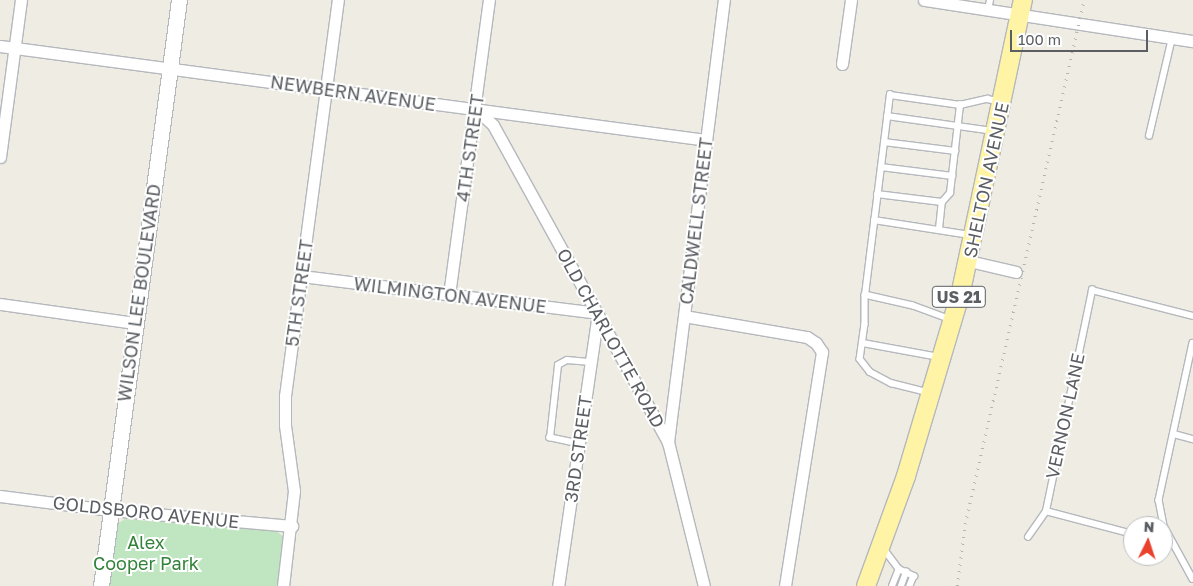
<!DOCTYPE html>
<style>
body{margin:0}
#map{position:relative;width:1193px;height:586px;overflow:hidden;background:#eeece3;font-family:"Golos Text",sans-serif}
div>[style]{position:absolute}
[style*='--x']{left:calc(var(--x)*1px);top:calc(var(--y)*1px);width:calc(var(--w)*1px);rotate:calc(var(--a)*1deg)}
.green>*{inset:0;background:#bfe6c0}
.roads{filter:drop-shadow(1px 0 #b5b8bd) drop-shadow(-1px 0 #b5b8bd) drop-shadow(0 1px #b5b8bd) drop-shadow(0 -1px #b5b8bd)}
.lane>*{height:5.5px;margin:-2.75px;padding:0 2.75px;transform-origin:2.75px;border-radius:2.75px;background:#fff}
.street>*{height:11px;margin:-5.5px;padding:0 5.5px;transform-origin:5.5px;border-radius:5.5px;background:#fff}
.secondary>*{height:15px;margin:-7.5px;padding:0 7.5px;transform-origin:7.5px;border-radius:7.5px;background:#fff}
.primary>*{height:18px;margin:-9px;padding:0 9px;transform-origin:9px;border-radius:9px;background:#fff3a6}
.rail>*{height:2.5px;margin-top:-1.25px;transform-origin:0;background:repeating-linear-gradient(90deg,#b4b5b5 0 1px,transparent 0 7px)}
span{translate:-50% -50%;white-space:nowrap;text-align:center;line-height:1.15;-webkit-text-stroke:4px #fff;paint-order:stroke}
.shield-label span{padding:1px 4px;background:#fff;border:1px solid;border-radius:4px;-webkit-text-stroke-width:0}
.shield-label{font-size:16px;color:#5b5e63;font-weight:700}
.street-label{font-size:18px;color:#5b5e63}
.park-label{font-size:18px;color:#33823a}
.north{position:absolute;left:1123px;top:516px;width:50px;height:50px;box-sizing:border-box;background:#fff;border:1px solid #bdbfc1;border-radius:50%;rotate:4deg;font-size:14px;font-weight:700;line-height:20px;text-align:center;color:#5b5e63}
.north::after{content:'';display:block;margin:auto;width:18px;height:22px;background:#ea412d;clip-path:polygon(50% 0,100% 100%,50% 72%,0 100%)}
.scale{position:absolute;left:1010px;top:30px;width:138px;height:22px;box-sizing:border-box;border:2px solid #5b5e63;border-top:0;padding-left:6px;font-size:15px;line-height:18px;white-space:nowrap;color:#5b5e63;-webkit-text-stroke:4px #fff;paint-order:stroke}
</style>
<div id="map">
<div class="green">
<i style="clip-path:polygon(125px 519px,277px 531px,285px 539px,278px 586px,109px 586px,116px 525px)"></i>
</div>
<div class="roads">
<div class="lane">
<i style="--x:988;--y:9;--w:9;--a:-77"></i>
<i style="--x:887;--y:116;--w:108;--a:8"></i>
<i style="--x:1149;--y:136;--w:101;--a:-76.8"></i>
<i style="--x:884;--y:142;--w:72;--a:7.2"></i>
<i style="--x:881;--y:167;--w:72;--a:7.2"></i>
<i style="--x:877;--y:194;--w:65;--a:7"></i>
<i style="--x:874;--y:220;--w:97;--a:8.9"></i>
<i style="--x:939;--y:229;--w:27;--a:-84"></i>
<i style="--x:942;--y:202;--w:12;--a:-48"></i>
<i style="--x:950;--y:193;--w:89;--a:-83.5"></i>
<i style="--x:865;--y:295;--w:29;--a:90"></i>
<i style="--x:865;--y:324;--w:35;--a:98"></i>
<i style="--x:860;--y:359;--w:16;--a:52"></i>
<i style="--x:870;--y:372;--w:24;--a:28"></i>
<i style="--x:891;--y:383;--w:37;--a:14"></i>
<i style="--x:951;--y:320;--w:40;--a:-159.8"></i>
<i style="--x:913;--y:306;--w:49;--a:-167.1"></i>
<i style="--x:865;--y:295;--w:202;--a:-82.9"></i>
<i style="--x:890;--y:95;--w:71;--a:8.1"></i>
<i style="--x:960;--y:105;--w:28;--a:-13"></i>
<i style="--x:987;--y:99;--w:11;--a:10"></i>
<i style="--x:863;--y:343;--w:77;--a:10.4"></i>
<i style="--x:1193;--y:343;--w:161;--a:102.2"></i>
<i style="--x:1159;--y:500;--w:26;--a:79"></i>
<i style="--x:1164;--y:526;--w:60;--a:61.3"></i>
<i style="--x:1174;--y:434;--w:20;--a:15"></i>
<i style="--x:579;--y:444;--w:30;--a:-168"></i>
<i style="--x:550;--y:438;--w:73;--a:-83.7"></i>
<i style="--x:558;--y:365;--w:10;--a:-29"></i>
<i style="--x:567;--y:360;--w:24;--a:5"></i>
<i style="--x:1046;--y:511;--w:90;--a:14.8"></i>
<i style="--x:1028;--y:537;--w:32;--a:-55"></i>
<i style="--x:1046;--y:511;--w:226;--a:-78.2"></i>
<i style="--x:1092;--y:290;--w:104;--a:14.4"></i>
<i style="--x:884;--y:549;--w:25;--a:53"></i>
<i style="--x:899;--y:569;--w:17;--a:25"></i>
<i style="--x:914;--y:576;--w:11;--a:112"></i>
<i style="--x:892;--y:586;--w:18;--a:-68"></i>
<i style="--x:901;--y:586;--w:15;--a:-70"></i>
</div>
<div class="street">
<i style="--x:924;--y:0;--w:272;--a:8.7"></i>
<i style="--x:0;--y:46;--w:712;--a:7.58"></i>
<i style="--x:842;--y:64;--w:65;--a:-82"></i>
<i style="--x:476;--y:109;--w:23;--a:43"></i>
<i style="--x:493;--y:125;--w:362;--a:61.1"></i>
<i style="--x:668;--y:442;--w:148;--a:76"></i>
<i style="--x:0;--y:157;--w:158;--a:-82.4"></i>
<i style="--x:969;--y:261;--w:48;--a:13.2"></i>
<i style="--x:301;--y:276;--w:299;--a:7.1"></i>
<i style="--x:598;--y:313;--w:276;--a:98.3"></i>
<i style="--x:449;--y:295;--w:298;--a:-82.3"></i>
<i style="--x:0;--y:304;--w:136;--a:8"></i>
<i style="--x:684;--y:316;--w:125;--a:9.7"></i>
<i style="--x:807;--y:337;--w:11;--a:34"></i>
<i style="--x:816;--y:343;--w:11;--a:56"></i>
<i style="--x:822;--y:352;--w:237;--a:99"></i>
<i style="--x:668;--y:442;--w:446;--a:-82.8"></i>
<i style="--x:0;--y:496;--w:111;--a:7.3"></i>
<i style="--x:110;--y:510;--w:183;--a:5"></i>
<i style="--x:283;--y:586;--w:96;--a:-83.4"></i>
<i style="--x:294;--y:491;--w:67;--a:-97.8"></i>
<i style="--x:285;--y:425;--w:29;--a:-90"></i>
<i style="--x:285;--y:396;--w:400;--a:-82.4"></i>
</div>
<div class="secondary">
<i style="--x:101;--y:586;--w:591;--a:-82.42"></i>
</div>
<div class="primary">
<i style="--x:866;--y:586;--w:117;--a:-70"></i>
<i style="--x:906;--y:476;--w:193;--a:-73.4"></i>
<i style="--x:961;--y:291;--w:298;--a:-78"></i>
</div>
</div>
<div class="rail">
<i style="--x:957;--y:586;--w:63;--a:-82.6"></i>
<i style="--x:965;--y:524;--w:537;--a:-77.21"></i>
</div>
<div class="shield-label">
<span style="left:959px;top:297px">US 21</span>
</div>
<div class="street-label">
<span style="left:353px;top:93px;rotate:8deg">NEWBERN AVENUE</span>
<span style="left:470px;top:148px;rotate:-82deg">4TH STREET</span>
<span style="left:986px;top:180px;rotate:-78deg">SHELTON AVENUE</span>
<span style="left:696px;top:221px;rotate:-83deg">CALDWELL STREET</span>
<span style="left:139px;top:293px;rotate:-82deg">WILSON LEE BOULEVARD</span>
<span style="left:299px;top:293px;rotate:-82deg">5TH STREET</span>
<span style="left:450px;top:295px;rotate:7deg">WILMINGTON AVENUE</span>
<span style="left:611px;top:338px;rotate:61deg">OLD CHARLOTTE ROAD</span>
<span style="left:1065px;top:416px;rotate:-78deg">VERNON LANE</span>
<span style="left:578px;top:449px;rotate:-82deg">3RD STREET</span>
<span style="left:146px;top:512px;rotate:6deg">GOLDSBORO AVENUE</span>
</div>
<div class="park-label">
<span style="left:146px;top:553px">Alex<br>Cooper Park</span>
</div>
<div class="north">N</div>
<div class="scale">100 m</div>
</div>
